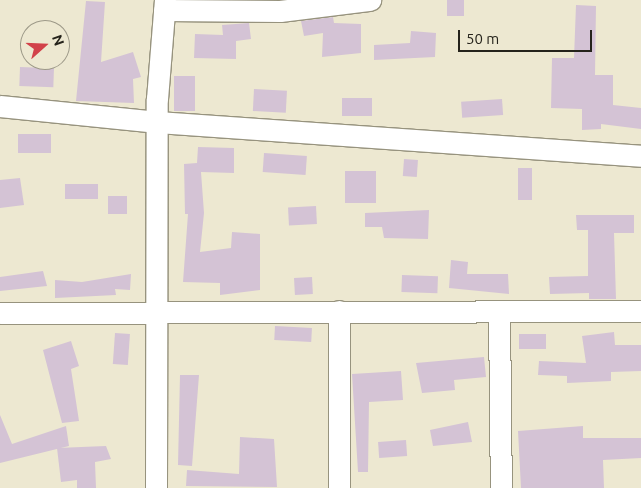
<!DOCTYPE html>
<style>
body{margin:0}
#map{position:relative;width:641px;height:488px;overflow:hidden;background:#ede8d1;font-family:Ubuntu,sans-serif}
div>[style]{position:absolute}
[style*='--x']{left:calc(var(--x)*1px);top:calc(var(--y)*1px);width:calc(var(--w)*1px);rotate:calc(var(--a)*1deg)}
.building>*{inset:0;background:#d4c3d5;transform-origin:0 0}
.roads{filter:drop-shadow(1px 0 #97937e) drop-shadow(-1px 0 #97937e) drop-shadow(0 1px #97937e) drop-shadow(0 -1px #97937e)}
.minor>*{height:21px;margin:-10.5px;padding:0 10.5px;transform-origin:10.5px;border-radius:10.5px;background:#fff}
span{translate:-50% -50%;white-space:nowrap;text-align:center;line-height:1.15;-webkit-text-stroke:4px #ede8d1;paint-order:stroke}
.north{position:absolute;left:20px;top:20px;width:50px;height:50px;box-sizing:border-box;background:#ede8d1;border:1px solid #9d9988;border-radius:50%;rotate:70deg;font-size:14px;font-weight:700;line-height:20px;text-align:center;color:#25231b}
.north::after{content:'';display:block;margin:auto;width:18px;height:22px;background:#d2424a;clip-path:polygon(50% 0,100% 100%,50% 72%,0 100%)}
.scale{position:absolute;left:458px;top:30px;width:134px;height:22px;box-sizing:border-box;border:2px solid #25231b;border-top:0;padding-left:6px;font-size:15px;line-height:18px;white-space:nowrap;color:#25231b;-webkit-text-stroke:4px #ede8d1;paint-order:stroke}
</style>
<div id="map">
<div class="building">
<i style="left:447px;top:0;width:17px;height:16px"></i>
<i style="clip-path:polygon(86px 1px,105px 2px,101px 62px,133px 52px,141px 77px,133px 79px,134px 103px,76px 101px)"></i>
<i style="clip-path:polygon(576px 5px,596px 6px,595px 75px,613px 75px,613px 105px,641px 108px,641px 129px,601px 124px,601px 129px,582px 130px,582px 109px,551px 108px,552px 58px,574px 58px)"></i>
<i style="clip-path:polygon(333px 17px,334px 23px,361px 24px,361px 53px,322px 57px,323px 33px,304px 36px,301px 21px)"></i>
<i style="clip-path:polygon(249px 23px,251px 39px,236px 41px,236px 59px,194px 58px,195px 34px,223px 35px,222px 25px)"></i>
<i style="clip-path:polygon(411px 31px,436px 33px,435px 57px,374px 60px,374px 45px,410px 43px)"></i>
<i style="left:20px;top:67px;width:34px;height:19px;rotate:2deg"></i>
<i style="left:174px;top:76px;width:21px;height:35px"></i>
<i style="left:254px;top:89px;width:33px;height:22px;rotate:3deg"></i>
<i style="left:342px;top:98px;width:30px;height:18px"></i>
<i style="left:502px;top:99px;width:16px;height:41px;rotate:86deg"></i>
<i style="left:18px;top:134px;width:33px;height:19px"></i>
<i style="clip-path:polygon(198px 147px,234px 148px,234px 173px,201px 172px,204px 213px,200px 252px,231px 248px,232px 232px,260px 234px,260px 290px,220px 295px,220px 283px,183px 282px,188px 214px,185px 214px,184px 164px,197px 163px)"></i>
<i style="left:264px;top:153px;width:43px;height:19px;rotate:4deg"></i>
<i style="left:404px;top:159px;width:14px;height:17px;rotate:4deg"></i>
<i style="left:518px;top:168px;width:14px;height:32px"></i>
<i style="left:345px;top:171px;width:31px;height:32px"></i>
<i style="clip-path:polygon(20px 178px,24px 205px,0 208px,0 180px)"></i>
<i style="left:98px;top:184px;width:15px;height:33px;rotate:90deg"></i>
<i style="left:108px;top:196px;width:19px;height:18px"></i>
<i style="left:316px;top:206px;width:18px;height:28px;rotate:87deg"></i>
<i style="clip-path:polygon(429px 210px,428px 239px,384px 238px,382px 227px,365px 227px,365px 213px)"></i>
<i style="clip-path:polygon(576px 215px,634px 215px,634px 233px,614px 233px,616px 299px,589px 299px,589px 293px,550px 294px,549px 277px,588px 276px,588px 230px,577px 230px)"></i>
<i style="clip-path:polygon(451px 260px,468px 262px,467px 274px,508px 274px,509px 294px,449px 288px)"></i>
<i style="clip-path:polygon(43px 271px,47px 286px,0 291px,0 277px)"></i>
<i style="clip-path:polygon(131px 274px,130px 290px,115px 289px,116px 295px,55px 298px,55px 280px,82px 282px)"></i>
<i style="left:402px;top:275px;width:36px;height:17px;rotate:2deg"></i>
<i style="left:312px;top:277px;width:17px;height:18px;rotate:87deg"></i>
<i style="left:275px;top:326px;width:37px;height:14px;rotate:3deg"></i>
<i style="clip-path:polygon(614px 332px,615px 345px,641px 345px,641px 371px,611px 372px,611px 381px,567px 383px,567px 376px,538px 375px,539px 361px,586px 363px,582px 336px)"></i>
<i style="left:115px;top:333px;width:15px;height:31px;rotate:4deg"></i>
<i style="left:519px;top:334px;width:27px;height:15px"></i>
<i style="clip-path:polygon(71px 341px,79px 366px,71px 369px,79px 421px,62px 423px,43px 350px)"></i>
<i style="clip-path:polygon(484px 357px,486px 377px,454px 380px,455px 390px,422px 393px,416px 363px)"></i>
<i style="clip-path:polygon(401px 371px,403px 400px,369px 402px,368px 472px,358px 472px,352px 374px)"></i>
<i style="clip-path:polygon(180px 375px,199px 375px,192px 466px,178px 465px)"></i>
<i style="clip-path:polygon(0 415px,12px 444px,66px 426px,69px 446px,0 463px)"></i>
<i style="clip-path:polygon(468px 422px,472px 442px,433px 446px,430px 430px)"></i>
<i style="clip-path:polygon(583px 426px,583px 438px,641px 438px,641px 458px,603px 460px,604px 488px,521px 488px,518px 431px)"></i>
<i style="clip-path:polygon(240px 437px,274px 439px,277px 487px,186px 486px,187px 470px,239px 474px)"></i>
<i style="left:406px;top:440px;width:16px;height:28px;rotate:86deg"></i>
<i style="clip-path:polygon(106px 446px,111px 459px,95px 462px,96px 488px,77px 488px,77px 480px,61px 482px,57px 448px)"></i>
</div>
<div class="roads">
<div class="minor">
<i style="--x:164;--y:10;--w:116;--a:0.5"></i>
<i style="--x:280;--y:11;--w:91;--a:-7"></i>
<i style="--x:0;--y:106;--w:158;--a:5.8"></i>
<i style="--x:157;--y:122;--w:485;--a:4"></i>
<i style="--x:339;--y:311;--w:177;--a:90"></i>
<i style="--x:499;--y:311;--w:177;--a:89.4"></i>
<i style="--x:0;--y:313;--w:641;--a:-0.18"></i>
<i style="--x:156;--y:488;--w:389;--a:-89.9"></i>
<i style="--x:157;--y:99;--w:99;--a:-85.4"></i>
</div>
</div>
<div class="north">N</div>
<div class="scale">50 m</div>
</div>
